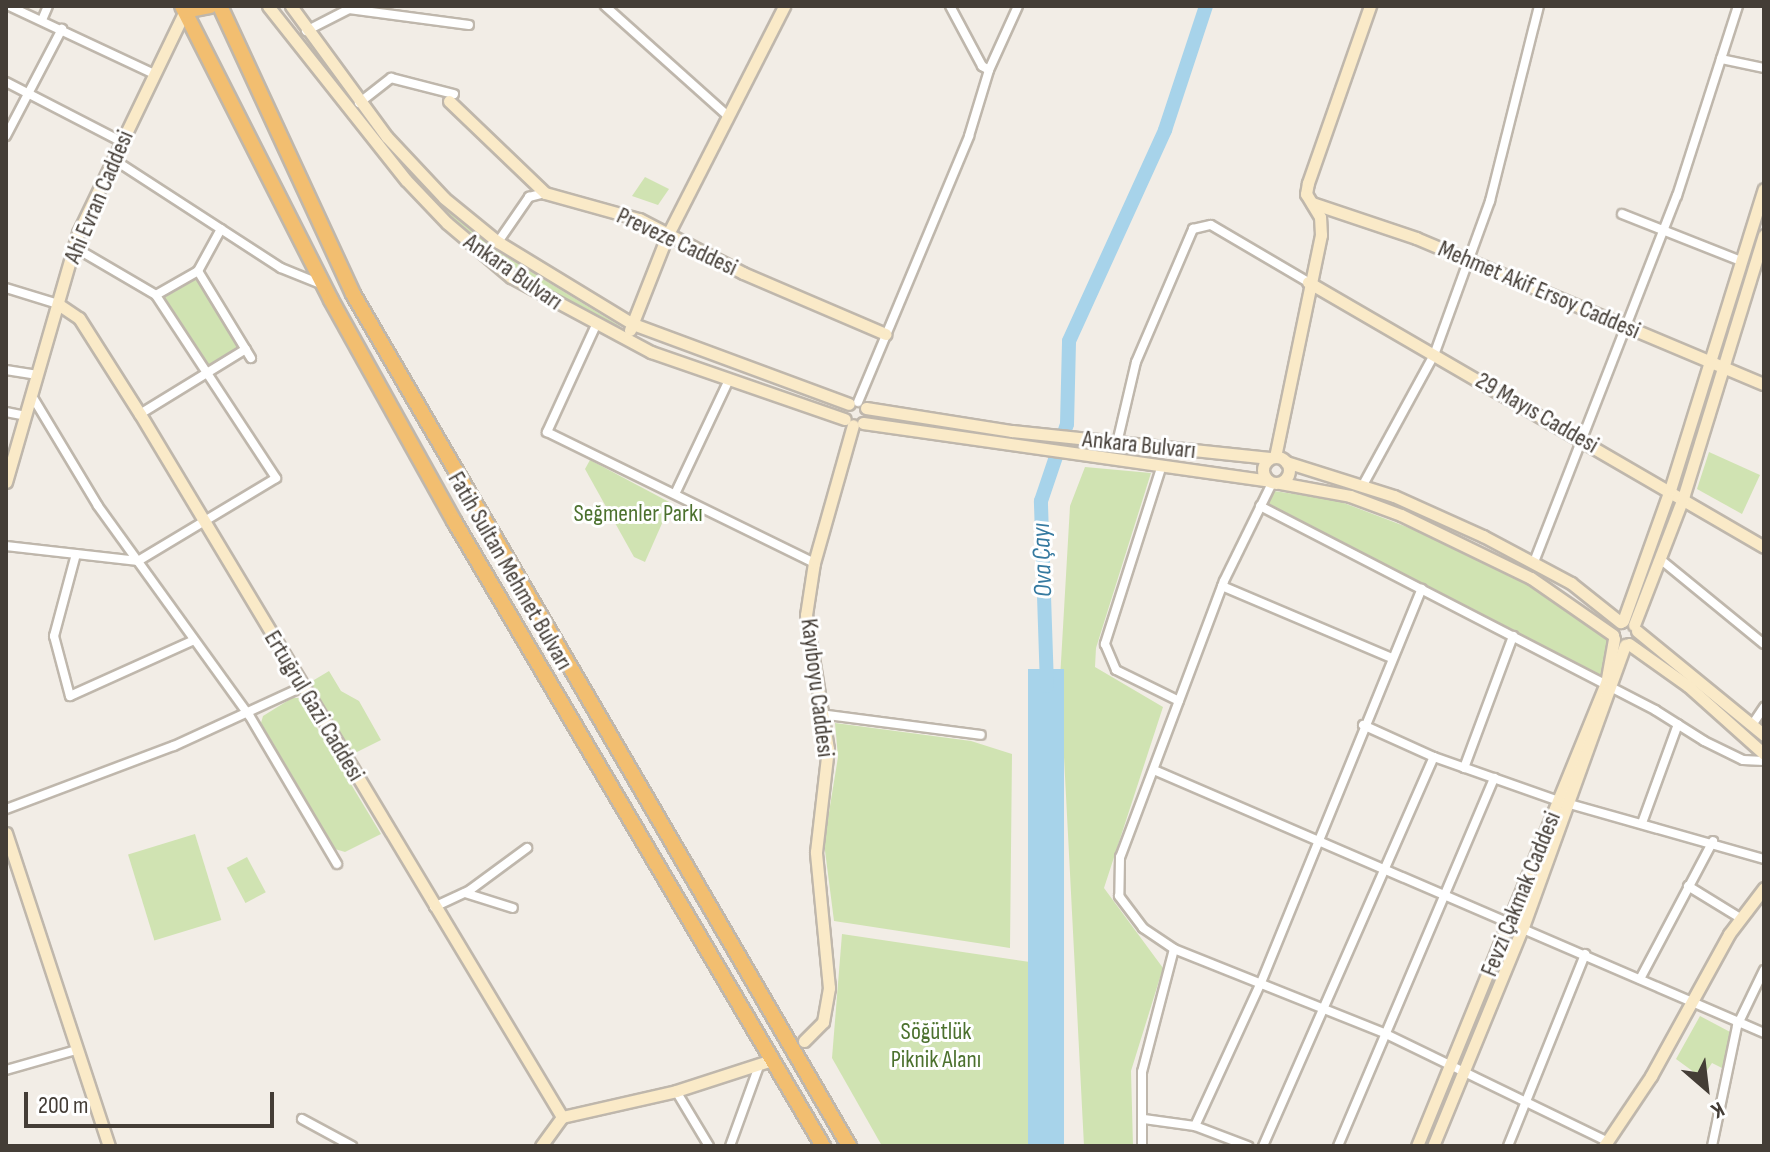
<!DOCTYPE html>
<meta charset="utf-8">
<style>
body{margin:0}
#map{position:relative;width:1770px;height:1152px;overflow:hidden;background:#f2ede6;font-family:"Sofia Sans Condensed",sans-serif}
div>[style]{position:absolute}
[style*='--x']{left:calc(var(--x)*1px);top:calc(var(--y)*1px);width:calc(var(--w)*1px);rotate:calc(var(--a)*1deg)}
.green>*{inset:0;background:#d0e3b2;transform-origin:0 0}
.water>*{inset:0;background:#a7d3ea;transform-origin:0 0}
.river>*{height:14px;margin:-7px;padding:0 7px;transform-origin:7px;border-radius:7px;background:#a7d3ea}
.roads{filter:drop-shadow(2px 0 #bfb7ac) drop-shadow(-2px 0 #bfb7ac) drop-shadow(0 2px #bfb7ac) drop-shadow(0 -2px #bfb7ac)}
.street>*{height:8px;margin:-4px;padding:0 4px;transform-origin:4px;border-radius:4px;background:#fff}
.secondary>*{height:11px;margin:-5.5px;padding:0 5.5px;transform-origin:5.5px;border-radius:5.5px;background:#faeac8}
.secondary>.ring{margin:-5.5px;padding:0;box-sizing:content-box;background:none;border:11px solid #faeac8;border-radius:50%}
.highway>*{height:14px;margin:-7px;padding:0 7px;transform-origin:7px;border-radius:7px;background:#f2be70}
span{translate:-50% -50%;white-space:nowrap;text-align:center;line-height:1.15;-webkit-text-stroke:6px #fff;paint-order:stroke}
.street-label{font-size:24px;color:#443d36}
.park-label{font-size:24px;color:#4c712e}
.water-label{font-size:26px;color:#367aa0;font-style:italic}
.frame{position:absolute;inset:0;border:8px solid #443d36;pointer-events:none}
.north{position:absolute;left:1666px;top:1048px;width:80px;height:80px;-webkit-text-stroke:6px #fff;paint-order:stroke;rotate:152deg;font-size:22px;font-weight:700;line-height:32px;text-align:center;color:#443d36}
.north::after{content:'';display:block;margin:auto;width:28px;height:36px;background:#443d36;clip-path:polygon(50% 0,100% 100%,50% 72%,0 100%)}
.scale{position:absolute;left:24px;top:1092px;width:250px;height:36px;box-sizing:border-box;border:4px solid #443d36;border-top:0;padding-left:10px;font-size:24px;line-height:28px;white-space:nowrap;color:#443d36;-webkit-text-stroke:6px #fff;paint-order:stroke}
</style>
<div id="map">
<div class="green">
<i style="clip-path:polygon(277px 6px,429px 191px,497px 251px,620px 326px,618px 331px,530px 279px,445px 212px,360px 118px)"></i>
<i style="clip-path:polygon(645px 177px,669px 189px,658px 205px,632px 196px)"></i>
<i style="left:198px;top:278px;width:81px;height:39px;rotate:60deg"></i>
<i style="clip-path:polygon(1709px 452px,1760px 475px,1742px 514px,1697px 489px)"></i>
<i style="clip-path:polygon(590px 460px,671px 503px,645px 562px,634px 557px,585px 469px)"></i>
<i style="clip-path:polygon(1085px 467px,1151px 473px,1096px 648px,1095px 667px,1163px 707px,1104px 888px,1163px 968px,1131px 1071px,1133px 1146px,1084px 1146px,1060px 679px,1070px 506px)"></i>
<i style="clip-path:polygon(1274px 491px,1336px 500px,1428px 535px,1535px 588px,1610px 639px,1603px 679px,1260px 506px)"></i>
<i style="clip-path:polygon(329px 671px,341px 691px,359px 701px,381px 740px,351px 755px,309px 683px)"></i>
<i style="clip-path:polygon(292px 698px,299px 698px,381px 834px,345px 852px,335px 849px,261px 723px,263px 716px)"></i>
<i style="clip-path:polygon(835px 723px,971px 741px,1012px 754px,1010px 948px,834px 921px,824px 843px,838px 757px)"></i>
<i style="left:195px;top:834px;width:90px;height:70px;rotate:73deg"></i>
<i style="left:247px;top:857px;width:40px;height:23px;rotate:62deg"></i>
<i style="clip-path:polygon(842px 934px,1030px 962px,1038px 1146px,882px 1146px,832px 1058px)"></i>
<i style="clip-path:polygon(1700px 1016px,1732px 1033px,1722px 1068px,1712px 1063px,1702px 1078px,1676px 1059px)"></i>
</div>
<div class="water">
<i style="left:1028px;top:669px;width:36px;height:477px"></i>
</div>
<div class="river">
<i style="--x:1047;--y:686;--w:185;--a:-91.9"></i>
<i style="--x:1041;--y:501;--w:81;--a:-71.3"></i>
<i style="--x:1067;--y:424;--w:83;--a:-88.6"></i>
<i style="--x:1069;--y:341;--w:232;--a:-65.5"></i>
<i style="--x:1165;--y:130;--w:131;--a:-71.7"></i>
</div>
<div class="roads">
<div class="street">
<i style="--x:9;--y:6;--w:160;--a:25.1"></i>
<i style="--x:605;--y:6;--w:165;--a:41.8"></i>
<i style="--x:950;--y:6;--w:68;--a:61.9"></i>
<i style="--x:982;--y:66;--w:8;--a:30"></i>
<i style="--x:42;--y:20;--w:15;--a:-67"></i>
<i style="--x:306;--y:31;--w:48;--a:-27.1"></i>
<i style="--x:349;--y:9;--w:121;--a:7.6"></i>
<i style="--x:1721;--y:59;--w:44;--a:11.8"></i>
<i style="--x:6;--y:82;--w:131;--a:27.3"></i>
<i style="--x:359;--y:103;--w:41;--a:-38"></i>
<i style="--x:391;--y:78;--w:65;--a:14.3"></i>
<i style="--x:6;--y:136;--w:121;--a:-62.4"></i>
<i style="--x:113;--y:159;--w:200;--a:33"></i>
<i style="--x:281;--y:268;--w:45;--a:22"></i>
<i style="--x:1622;--y:214;--w:128;--a:21.6"></i>
<i style="--x:498;--y:242;--w:55;--a:-55.4"></i>
<i style="--x:529;--y:197;--w:16;--a:-14"></i>
<i style="--x:198;--y:271;--w:102;--a:58.7"></i>
<i style="--x:6;--y:288;--w:54;--a:17.1"></i>
<i style="--x:156;--y:295;--w:48;--a:-29.7"></i>
<i style="--x:198;--y:271;--w:48;--a:-61.3"></i>
<i style="--x:596;--y:325;--w:118;--a:114.6"></i>
<i style="--x:547;--y:432;--w:297;--a:26.1"></i>
<i style="--x:6;--y:370;--w:32;--a:9"></i>
<i style="--x:32;--y:396;--w:128;--a:59"></i>
<i style="--x:98;--y:506;--w:258;--a:54.2"></i>
<i style="--x:249;--y:715;--w:173;--a:59.4"></i>
<i style="--x:858;--y:402;--w:288;--a:-67.3"></i>
<i style="--x:969;--y:136;--w:69;--a:-73.1"></i>
<i style="--x:989;--y:70;--w:70;--a:-65.6"></i>
<i style="--x:6;--y:412;--w:20;--a:11"></i>
<i style="--x:140;--y:414;--w:124;--a:-31.5"></i>
<i style="--x:1117;--y:443;--w:83;--a:-76.8"></i>
<i style="--x:1136;--y:362;--w:145;--a:-66.8"></i>
<i style="--x:1193;--y:229;--w:18;--a:-13"></i>
<i style="--x:1211;--y:225;--w:113;--a:30.4"></i>
<i style="--x:1162;--y:465;--w:188;--a:107.7"></i>
<i style="--x:1105;--y:644;--w:28;--a:67"></i>
<i style="--x:1116;--y:670;--w:70;--a:26.2"></i>
<i style="--x:1272;--y:483;--w:109;--a:116.1"></i>
<i style="--x:1224;--y:581;--w:295;--a:110.6"></i>
<i style="--x:1120;--y:857;--w:39;--a:91"></i>
<i style="--x:1119;--y:896;--w:40;--a:53"></i>
<i style="--x:1143;--y:928;--w:37;--a:34"></i>
<i style="--x:1174;--y:949;--w:228;--a:21.8"></i>
<i style="--x:1386;--y:1034;--w:245;--a:25.9"></i>
<i style="--x:1363;--y:485;--w:148;--a:-61.4"></i>
<i style="--x:1434;--y:355;--w:164;--a:-70"></i>
<i style="--x:1490;--y:201;--w:201;--a:-75.9"></i>
<i style="--x:675;--y:494;--w:124;--a:-64.7"></i>
<i style="--x:1260;--y:506;--w:445;--a:27.3"></i>
<i style="--x:1655;--y:710;--w:58;--a:32.3"></i>
<i style="--x:1704;--y:741;--w:43;--a:26"></i>
<i style="--x:1743;--y:760;--w:21;--a:3"></i>
<i style="--x:6;--y:546;--w:133;--a:6.5"></i>
<i style="--x:138;--y:561;--w:161;--a:-31"></i>
<i style="--x:276;--y:478;--w:219;--a:-123.3"></i>
<i style="--x:156;--y:295;--w:95;--a:-149.7"></i>
<i style="--x:76;--y:554;--w:85;--a:105"></i>
<i style="--x:54;--y:636;--w:62;--a:75.1"></i>
<i style="--x:70;--y:696;--w:136;--a:-24.3"></i>
<i style="--x:1660;--y:559;--w:134;--a:39.3"></i>
<i style="--x:1534;--y:562;--w:393;--a:-68.7"></i>
<i style="--x:1677;--y:196;--w:200;--a:-72.2"></i>
<i style="--x:1222;--y:586;--w:185;--a:23"></i>
<i style="--x:820;--y:714;--w:162;--a:7.4"></i>
<i style="--x:1363;--y:725;--w:78;--a:24.3"></i>
<i style="--x:1434;--y:757;--w:133;--a:19.4"></i>
<i style="--x:1559;--y:801;--w:213;--a:15.8"></i>
<i style="--x:1752;--y:725;--w:22;--a:-56"></i>
<i style="--x:1464;--y:768;--w:141;--a:-69.6"></i>
<i style="--x:1154;--y:770;--w:664;--a:23.32"></i>
<i style="--x:6;--y:809;--w:179;--a:-20.6"></i>
<i style="--x:174;--y:746;--w:141;--a:-24.7"></i>
<i style="--x:1642;--y:823;--w:105;--a:-70"></i>
<i style="--x:1688;--y:886;--w:61;--a:31.6"></i>
<i style="--x:465;--y:893;--w:50;--a:17.4"></i>
<i style="--x:434;--y:907;--w:40;--a:-25"></i>
<i style="--x:470;--y:890;--w:71;--a:-36.4"></i>
<i style="--x:1640;--y:979;--w:156;--a:-62.1"></i>
<i style="--x:6;--y:1070;--w:73;--a:-15.9"></i>
<i style="--x:676;--y:1091;--w:64;--a:59"></i>
<i style="--x:302;--y:1119;--w:57;--a:28.4"></i>
<i style="--x:1144;--y:1119;--w:51;--a:7.8"></i>
<i style="--x:1195;--y:1126;--w:57;--a:20.7"></i>
<i style="--x:1195;--y:1126;--w:155;--a:-65.3"></i>
<i style="--x:1260;--y:985;--w:428;--a:-67.8"></i>
<i style="--x:730;--y:1146;--w:85;--a:-70.1"></i>
<i style="--x:1142;--y:1146;--w:74;--a:-90"></i>
<i style="--x:1142;--y:1072;--w:127;--a:-75.4"></i>
<i style="--x:1263;--y:1146;--w:425;--a:-66.3"></i>
<i style="--x:1338;--y:1146;--w:400;--a:-67"></i>
<i style="--x:1508;--y:1146;--w:207;--a:-68.1"></i>
<i style="--x:1712;--y:1146;--w:123;--a:-78.2"></i>
<i style="--x:1737;--y:1026;--w:62;--a:-64.3"></i>
</div>
<div class="secondary">
<i style="--x:268;--y:6;--w:222;--a:51.6"></i>
<i style="--x:406;--y:180;--w:59;--a:46.4"></i>
<i style="--x:447;--y:223;--w:84;--a:40.2"></i>
<i style="--x:511;--y:277;--w:159;--a:28.2"></i>
<i style="--x:651;--y:352;--w:205;--a:19.1"></i>
<i style="--x:291;--y:6;--w:162;--a:53.8"></i>
<i style="--x:387;--y:137;--w:83;--a:46.9"></i>
<i style="--x:444;--y:198;--w:70;--a:39.2"></i>
<i style="--x:498;--y:242;--w:158;--a:31.3"></i>
<i style="--x:633;--y:324;--w:230;--a:20.3"></i>
<i style="--x:449;--y:101;--w:133;--a:43.8"></i>
<i style="--x:545;--y:193;--w:98;--a:15.5"></i>
<i style="--x:639;--y:219;--w:117;--a:27.4"></i>
<i style="--x:743;--y:273;--w:155;--a:23.2"></i>
<i style="--x:1312;--y:203;--w:110;--a:18.6"></i>
<i style="--x:1416;--y:238;--w:377;--a:22.8"></i>
<i style="--x:1308;--y:282;--w:527;--a:30.16"></i>
<i style="--x:58;--y:304;--w:25;--a:34"></i>
<i style="--x:79;--y:318;--w:114;--a:57.6"></i>
<i style="--x:140;--y:414;--w:820;--a:59.02"></i>
<i style="--x:630;--y:330;--w:101;--a:-68.5"></i>
<i style="--x:667;--y:236;--w:258;--a:-63"></i>
<i style="--x:866;--y:408;--w:148;--a:9"></i>
<i style="--x:1012;--y:431;--w:259;--a:6"></i>
<i style="--x:863;--y:423;--w:409;--a:8.1"></i>
<i class="ring" style="left:1263px;top:457px;width:15px;height:15px"></i>
<i style="--x:1275;--y:457;--w:227;--a:-78.3"></i>
<i style="--x:1321;--y:235;--w:18;--a:-93"></i>
<i style="--x:1320;--y:217;--w:27;--a:-121"></i>
<i style="--x:1306;--y:194;--w:11;--a:-80"></i>
<i style="--x:1308;--y:183;--w:188;--a:-70.7"></i>
<i style="--x:1286;--y:462;--w:113;--a:17.5"></i>
<i style="--x:1394;--y:496;--w:98;--a:24.2"></i>
<i style="--x:1483;--y:536;--w:100;--a:28.1"></i>
<i style="--x:1571;--y:583;--w:63;--a:38.5"></i>
<i style="--x:6;--y:482;--w:259;--a:-73.9"></i>
<i style="--x:78;--y:233;--w:246;--a:-64.3"></i>
<i style="--x:1280;--y:483;--w:71;--a:10.5"></i>
<i style="--x:1350;--y:496;--w:54;--a:20.4"></i>
<i style="--x:1401;--y:515;--w:144;--a:25.9"></i>
<i style="--x:1531;--y:578;--w:100;--a:34.8"></i>
<i style="--x:1623;--y:621;--w:139;--a:-70.3"></i>
<i style="--x:1670;--y:490;--w:315;--a:-72.7"></i>
<i style="--x:1634;--y:625;--w:136;--a:-68.9"></i>
<i style="--x:1683;--y:498;--w:275;--a:-72.9"></i>
<i style="--x:1637;--y:631;--w:164;--a:39.3"></i>
<i style="--x:1629;--y:644;--w:72;--a:35.4"></i>
<i style="--x:1688;--y:686;--w:102;--a:41.8"></i>
<i style="--x:6;--y:833;--w:330;--a:71.8"></i>
<i style="--x:804;--y:1041;--w:27;--a:-45"></i>
<i style="--x:823;--y:1022;--w:35;--a:-80"></i>
<i style="--x:829;--y:988;--w:137;--a:-95.5"></i>
<i style="--x:816;--y:852;--w:104;--a:-83.4"></i>
<i style="--x:828;--y:749;--w:136;--a:-99.3"></i>
<i style="--x:806;--y:615;--w:53;--a:-81.3"></i>
<i style="--x:814;--y:563;--w:143;--a:-74.2"></i>
<i style="--x:541;--y:1146;--w:36;--a:-54"></i>
<i style="--x:562;--y:1117;--w:117;--a:-12.8"></i>
<i style="--x:676;--y:1091;--w:95;--a:-17.9"></i>
<i style="--x:1417;--y:1146;--w:499;--a:-67.8"></i>
<i style="--x:1606;--y:684;--w:46;--a:-79.9"></i>
<i style="--x:1433;--y:1146;--w:237;--a:-67.7"></i>
<i style="--x:1523;--y:927;--w:300;--a:-70.1"></i>
<i style="--x:1604;--y:1146;--w:84;--a:-56.1"></i>
<i style="--x:1651;--y:1076;--w:162;--a:-61.2"></i>
<i style="--x:1729;--y:934;--w:58;--a:-52.7"></i>
</div>
<div class="highway">
<i style="--x:182;--y:6;--w:330;--a:63.1"></i>
<i style="--x:331;--y:300;--w:253;--a:60.9"></i>
<i style="--x:454;--y:521;--w:726;--a:59.44"></i>
<i style="--x:220;--y:6;--w:317;--a:65.2"></i>
<i style="--x:353;--y:294;--w:986;--a:59.79"></i>
<i style="--x:185;--y:11;--w:25;--a:-11"></i>
</div>
</div>
<div class="street-label">
<span style="left:99px;top:197px;rotate:-67deg">Ahi Evran Caddesi</span>
<span style="left:677px;top:242px;rotate:25deg">Preveze Caddesi</span>
<span style="left:513px;top:272px;rotate:35deg">Ankara Bulvarı</span>
<span style="left:1539px;top:290px;rotate:23deg">Mehmet Akif Ersoy Caddesi</span>
<span style="left:1537px;top:413px;rotate:30deg">29 Mayıs Caddesi</span>
<span style="left:1139px;top:445px;rotate:6deg">Ankara Bulvarı</span>
<span style="left:510px;top:571px;rotate:60deg">Fatih Sultan Mehmet Bulvarı</span>
<span style="left:817px;top:688px;rotate:83deg">Kayıboyu Caddesi</span>
<span style="left:314px;top:706px;rotate:59deg">Ertuğrul Gazi Caddesi</span>
<span style="left:1521px;top:894px;rotate:-68deg">Fevzi Çakmak Caddesi</span>
</div>
<div class="park-label">
<span style="left:638px;top:514px">Seğmenler Parkı</span>
<span style="left:936px;top:1046px">Söğütlük<br>Piknik Alanı</span>
</div>
<div class="water-label">
<span style="left:1043px;top:560px;rotate:-92deg">Ova Çayı</span>
</div>
<div class="frame"></div>
<div class="north">K</div>
<div class="scale">200 m</div>
</div>
